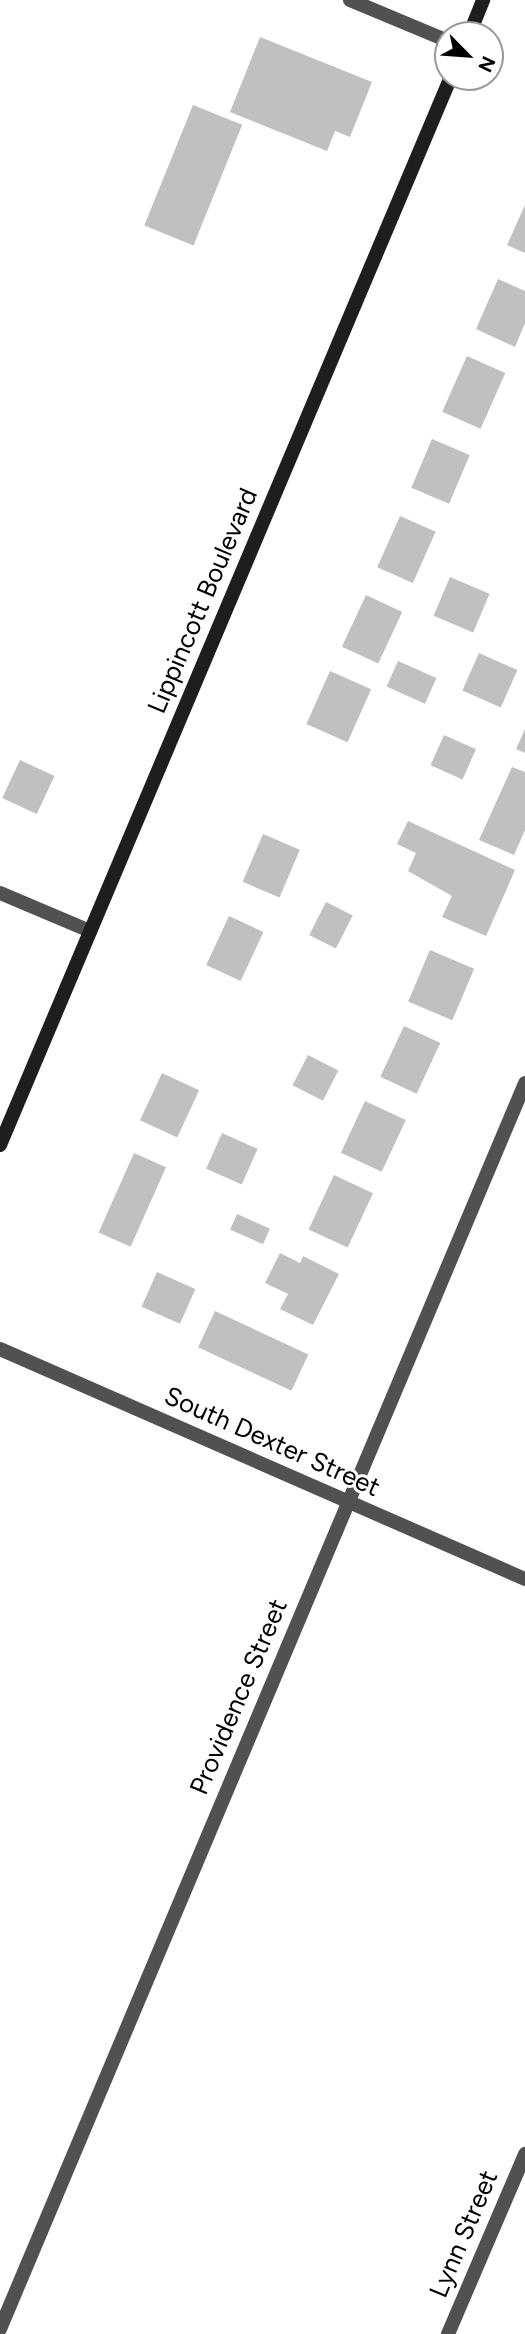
<!DOCTYPE html>
<style>
body{margin:0}
#map{position:relative;width:525px;height:2334px;overflow:hidden;background:#fff;font-family:Figtree,sans-serif}
div>[style]{position:absolute}
[style*='--x']{left:calc(var(--x)*1px);top:calc(var(--y)*1px);width:calc(var(--w)*1px);rotate:calc(var(--a)*1deg)}
.building>*{inset:0;background:#c0c0c0;transform-origin:0 0}
.street>*{height:14px;margin:-7px;padding:0 7px;transform-origin:7px;border-radius:7px;background:#515151}
.secondary>*{height:14px;margin:-7px;padding:0 7px;transform-origin:7px;border-radius:7px;background:#1e1e1e}
span{translate:-50% -50%;white-space:nowrap;text-align:center;line-height:1.15;-webkit-text-stroke:6px #fff;paint-order:stroke}
.street-label{font-size:26px;color:#000}
.north{position:absolute;left:434px;top:21px;width:70px;height:70px;box-sizing:border-box;background:#fff;border:2px solid #999;border-radius:50%;rotate:115deg;font-size:19px;font-weight:700;line-height:28px;text-align:center;color:#000}
.north::after{content:'';display:block;margin:auto;width:24px;height:32px;background:#000;clip-path:polygon(50% 0,100% 100%,50% 72%,0 100%)}
</style>
<div id="map">
<div class="building">
<i style="clip-path:polygon(260px 37px,372px 82px,350px 137px,335px 131px,327px 151px,230px 112px)"></i>
<i style="left:193px;top:105px;width:53px;height:130px;rotate:22deg"></i>
<i style="clip-path:polygon(525px 205px,525px 253px,507px 245px)"></i>
<i style="clip-path:polygon(498px 279px,525px 291px,525px 323px,515px 347px,476px 329px)"></i>
<i style="left:467px;top:356px;width:42px;height:61px;rotate:24deg"></i>
<i style="left:432px;top:439px;width:41px;height:53px;rotate:23deg"></i>
<i style="left:400px;top:516px;width:39px;height:56px;rotate:24deg"></i>
<i style="left:450px;top:577px;width:43px;height:42px;rotate:23deg"></i>
<i style="left:366px;top:595px;width:40px;height:57px;rotate:25deg"></i>
<i style="left:479px;top:653px;width:42px;height:41px;rotate:24deg"></i>
<i style="left:398px;top:661px;width:42px;height:28px;rotate:24deg"></i>
<i style="left:330px;top:671px;width:45px;height:58px;rotate:24deg"></i>
<i style="clip-path:polygon(525px 729px,525px 753px,516px 749px)"></i>
<i style="left:444px;top:735px;width:35px;height:33px;rotate:24deg"></i>
<i style="left:20px;top:760px;width:38px;height:42px;rotate:25deg"></i>
<i style="clip-path:polygon(512px 767px,525px 772px,525px 830px,514px 855px,479px 840px)"></i>
<i style="clip-path:polygon(408px 821px,515px 870px,486px 936px,442px 917px,452px 896px,408px 871px,416px 853px,397px 844px)"></i>
<i style="left:263px;top:834px;width:40px;height:52px;rotate:23deg"></i>
<i style="left:326px;top:902px;width:30px;height:37px;rotate:27deg"></i>
<i style="left:229px;top:916px;width:38px;height:54px;rotate:25deg"></i>
<i style="left:430px;top:950px;width:48px;height:56px;rotate:23deg"></i>
<i style="left:404px;top:1026px;width:40px;height:56px;rotate:25deg"></i>
<i style="left:308px;top:1055px;width:34px;height:34px;rotate:27deg"></i>
<i style="left:162px;top:1073px;width:41px;height:52px;rotate:25deg"></i>
<i style="left:365px;top:1101px;width:45px;height:57px;rotate:25deg"></i>
<i style="left:222px;top:1133px;width:39px;height:39px;rotate:24deg"></i>
<i style="left:134px;top:1153px;width:35px;height:87px;rotate:24deg"></i>
<i style="left:334px;top:1175px;width:43px;height:60px;rotate:25deg"></i>
<i style="left:237px;top:1214px;width:36px;height:17px;rotate:24deg"></i>
<i style="clip-path:polygon(280px 1253px,300px 1263px,303px 1256px,339px 1274px,313px 1325px,280px 1309px,288px 1294px,265px 1283px)"></i>
<i style="left:157px;top:1272px;width:42px;height:38px;rotate:24deg"></i>
<i style="left:215px;top:1311px;width:103px;height:40px;rotate:25deg"></i>
</div>
<div class="street">
<i style="--x:350;--y:0;--w:106;--a:22.7"></i>
<i style="--x:0;--y:893;--w:98;--a:22.9"></i>
<i style="--x:0;--y:1349;--w:573;--a:23.66"></i>
<i style="--x:0;--y:2329;--w:1352;--a:-67.15"></i>
<i style="--x:448;--y:2334;--w:196;--a:-66.8"></i>
</div>
<div class="secondary">
<i style="--x:469;--y:35;--w:38;--a:-68"></i>
<i style="--x:0;--y:1145;--w:1159;--a:-67.11"></i>
</div>
<div class="street-label">
<span style="left:203px;top:601px;rotate:-67deg">Lippincott Boulevard</span>
<span style="left:272px;top:1442px;rotate:24deg">South Dexter Street</span>
<span style="left:239px;top:1697px;rotate:-67deg">Providence Street</span>
<span style="left:464px;top:2234px;rotate:-67deg">Lynn Street</span>
</div>
<div class="north">N</div>
</div>
